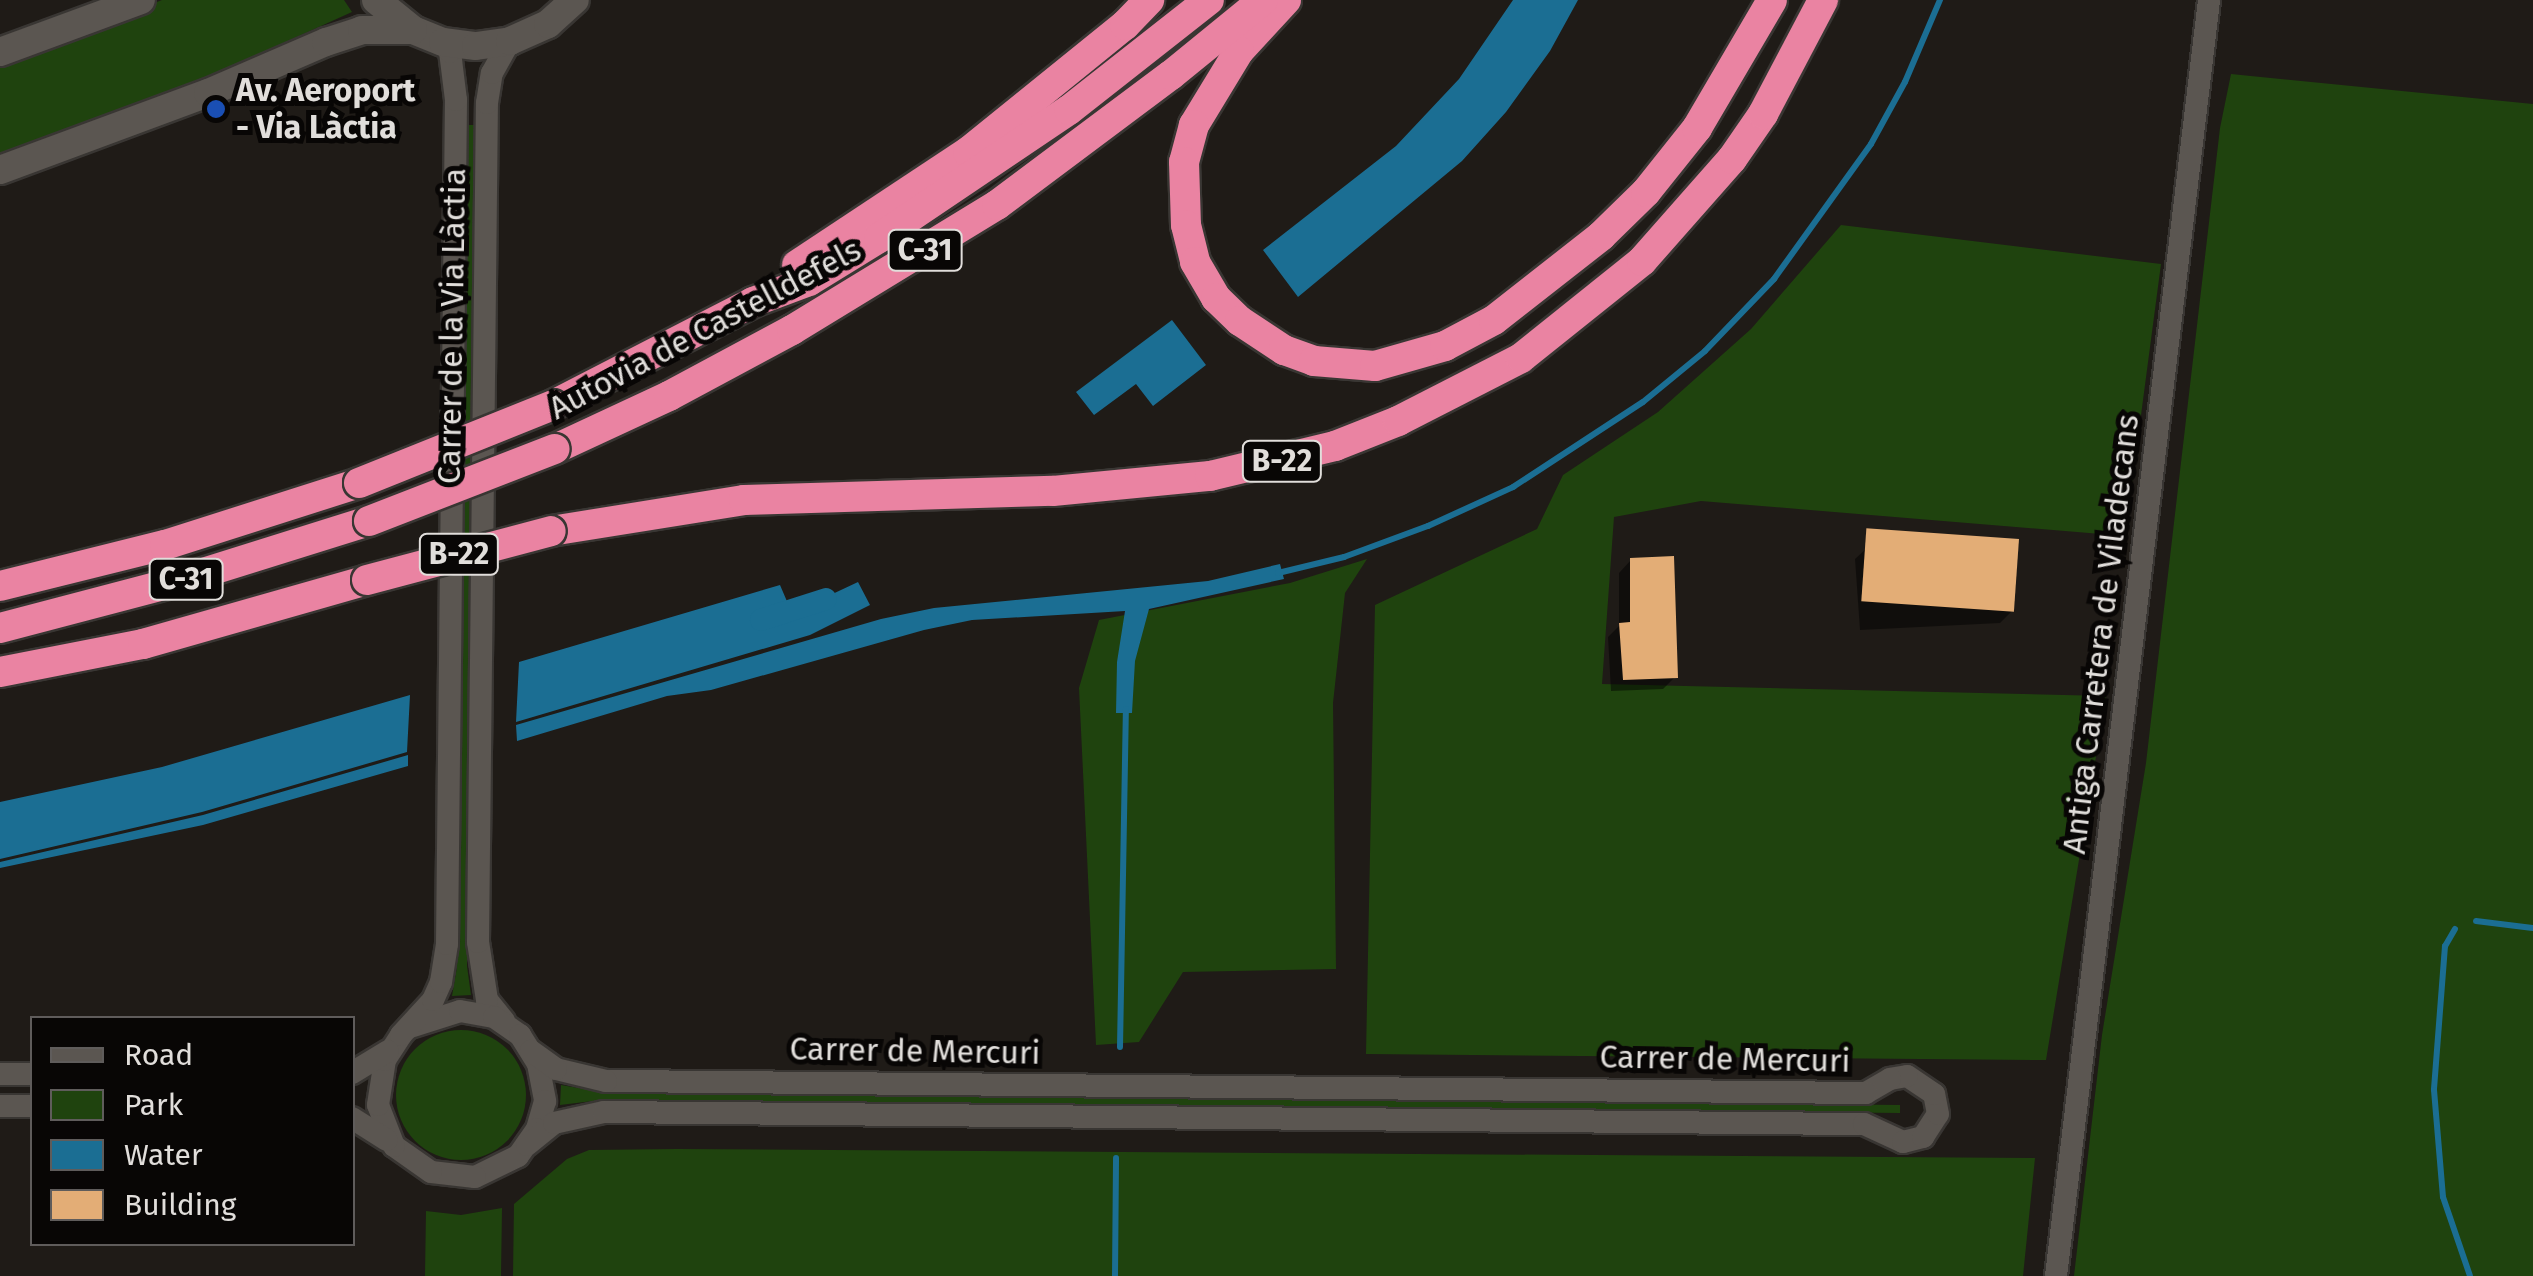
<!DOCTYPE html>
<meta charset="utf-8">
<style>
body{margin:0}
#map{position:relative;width:2533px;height:1276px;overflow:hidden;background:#1f1b17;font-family:"Fira Sans",sans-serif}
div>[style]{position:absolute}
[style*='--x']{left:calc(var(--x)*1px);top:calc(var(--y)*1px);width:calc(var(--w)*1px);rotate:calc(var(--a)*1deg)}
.green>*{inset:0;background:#1f430e}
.round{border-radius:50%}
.water>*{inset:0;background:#1b6e93}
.shadow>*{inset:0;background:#0007}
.stream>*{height:6px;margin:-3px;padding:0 3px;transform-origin:3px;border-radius:3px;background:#1b6e93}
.canal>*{height:22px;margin:-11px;padding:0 11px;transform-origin:11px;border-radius:11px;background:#1b6e93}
.building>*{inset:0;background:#e3ad76;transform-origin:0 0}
.roads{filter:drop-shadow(2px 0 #393633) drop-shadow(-2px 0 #393633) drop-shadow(0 2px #393633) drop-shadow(0 -2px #393633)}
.minor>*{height:22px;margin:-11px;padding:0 11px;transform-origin:11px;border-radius:11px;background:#5b5651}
.tertiary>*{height:28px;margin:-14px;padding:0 14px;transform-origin:14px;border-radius:14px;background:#5b5651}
.motorway>*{height:30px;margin:-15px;padding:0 15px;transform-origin:15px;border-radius:15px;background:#ea83a2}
.bridges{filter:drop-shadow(2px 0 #393633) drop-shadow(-2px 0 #393633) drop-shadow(0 2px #393633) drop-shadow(0 -2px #393633)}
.motorway-bridge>*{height:30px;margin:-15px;padding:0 15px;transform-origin:15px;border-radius:15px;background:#ea83a2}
.dots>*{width:28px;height:28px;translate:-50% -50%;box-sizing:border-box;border:5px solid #080605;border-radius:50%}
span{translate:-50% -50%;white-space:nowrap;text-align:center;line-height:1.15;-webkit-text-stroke:10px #080605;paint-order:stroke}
.shield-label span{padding:2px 8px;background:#080605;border:2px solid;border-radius:8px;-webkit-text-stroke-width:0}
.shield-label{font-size:30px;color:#e1dedb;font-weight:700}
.poi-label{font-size:32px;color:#e1dedb;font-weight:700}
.left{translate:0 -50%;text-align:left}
.street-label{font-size:32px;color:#e1dedb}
.legend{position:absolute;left:30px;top:1016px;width:325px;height:230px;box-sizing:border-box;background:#080605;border:2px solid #5f5c5b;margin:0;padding:12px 18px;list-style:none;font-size:30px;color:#e1dedb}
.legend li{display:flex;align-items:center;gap:20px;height:50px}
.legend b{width:50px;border:2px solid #5f5c5b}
</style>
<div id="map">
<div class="green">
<i style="clip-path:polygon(162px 0,344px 0,352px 12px,197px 82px,0 154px,0 63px)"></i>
<i style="clip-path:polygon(2231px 74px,2533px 104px,2533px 1276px,2074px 1276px,2102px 1035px,2146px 763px,2220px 128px)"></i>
<i style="clip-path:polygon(468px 125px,475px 125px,467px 966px,471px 995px,452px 996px,457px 967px)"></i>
<i style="clip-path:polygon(1841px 225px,2161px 264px,2125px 536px,1701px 501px,1614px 517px,1602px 684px,2106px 696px,2046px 1060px,1366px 1054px,1375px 605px,1537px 529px,1563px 475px,1658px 412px,1751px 329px)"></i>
<i style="clip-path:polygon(1367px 559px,1345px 593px,1333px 703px,1336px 969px,1183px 972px,1139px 1042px,1096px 1045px,1079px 688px,1099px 620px,1290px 583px)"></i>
<i class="round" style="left:396px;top:1030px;width:130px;height:130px"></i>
<i style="clip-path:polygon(561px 1085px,602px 1092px,1900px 1105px,1900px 1113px,601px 1100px,560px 1105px)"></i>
<i style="clip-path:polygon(677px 1149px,2035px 1158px,2023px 1276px,513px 1276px,514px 1204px,567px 1159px,589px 1150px)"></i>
<i style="clip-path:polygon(502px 1208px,501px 1276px,425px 1276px,426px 1211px,461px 1215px)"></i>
</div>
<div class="water">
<i style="clip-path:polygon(1513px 0,1578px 0,1550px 51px,1506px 112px,1462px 161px,1298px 297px,1263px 250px,1396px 146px,1459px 79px)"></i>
<i style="clip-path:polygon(1172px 320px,1206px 365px,1153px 406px,1136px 384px,1094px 415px,1076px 392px)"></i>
<i style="clip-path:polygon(1280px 564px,1284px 579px,1149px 609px,1135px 661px,1132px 713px,1116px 713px,1117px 662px,1125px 611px,972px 620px,924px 630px,711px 690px,667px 696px,517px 741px,516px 725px,881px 619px,934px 608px,1208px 581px)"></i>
<i style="clip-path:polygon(858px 582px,870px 605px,810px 635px,516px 722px,519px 662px,780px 585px,792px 613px)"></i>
<i style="clip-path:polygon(410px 695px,407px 752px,202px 812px,0 859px,0 802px,162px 767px)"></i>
<i style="clip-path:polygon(408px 755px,408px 766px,203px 825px,0 868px,0 862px,203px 815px)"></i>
</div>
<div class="shadow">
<i style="clip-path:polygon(1868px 547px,2012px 611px,2000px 623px,1860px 630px,1855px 559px)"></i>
<i style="clip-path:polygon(1631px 560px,1675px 677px,1663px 689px,1611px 691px,1608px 637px,1619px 626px,1619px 573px)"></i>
</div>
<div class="stream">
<i style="--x:1278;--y:573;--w:68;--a:-13.6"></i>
<i style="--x:1344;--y:557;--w:90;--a:-20.3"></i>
<i style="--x:1428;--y:526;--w:94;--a:-24.6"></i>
<i style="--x:1513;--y:487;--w:155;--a:-33.2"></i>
<i style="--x:1643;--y:402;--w:80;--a:-39.4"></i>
<i style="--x:1705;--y:351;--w:100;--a:-46.2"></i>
<i style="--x:1774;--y:279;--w:166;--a:-54.3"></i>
<i style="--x:1871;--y:144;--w:71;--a:-61.3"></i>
<i style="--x:1905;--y:82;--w:89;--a:-66.9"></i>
<i style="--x:2476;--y:921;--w:57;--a:7"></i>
<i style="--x:2455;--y:929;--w:20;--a:120"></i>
<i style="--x:2445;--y:946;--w:144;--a:94.4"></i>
<i style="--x:2434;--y:1090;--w:107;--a:85.2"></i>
<i style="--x:2443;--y:1197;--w:83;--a:71.1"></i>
<i style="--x:1120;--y:1047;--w:338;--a:-89"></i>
<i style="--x:1115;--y:1276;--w:118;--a:-89.5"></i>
</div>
<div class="canal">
<i style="--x:761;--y:620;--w:68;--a:-17.9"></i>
</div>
<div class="building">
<i style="left:2019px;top:539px;width:73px;height:153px;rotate:94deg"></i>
<i style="clip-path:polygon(1674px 556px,1678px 678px,1623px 680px,1619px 623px,1630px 622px,1630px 558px)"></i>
</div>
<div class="roads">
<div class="minor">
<i style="--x:504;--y:1021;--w:27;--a:-129"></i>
<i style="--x:487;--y:1000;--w:59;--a:-98.8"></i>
<i style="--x:478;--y:942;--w:839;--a:-89.39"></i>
<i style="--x:487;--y:103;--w:30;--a:-81"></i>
<i style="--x:492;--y:73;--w:37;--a:-61"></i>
<i style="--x:410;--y:1027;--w:52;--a:-17.7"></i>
<i style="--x:460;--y:1011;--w:35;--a:10"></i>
<i style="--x:494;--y:1017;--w:32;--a:35"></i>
<i style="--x:520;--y:1035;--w:34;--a:58"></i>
<i style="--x:538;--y:1064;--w:38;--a:79"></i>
<i style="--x:545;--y:1101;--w:29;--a:106"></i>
<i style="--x:537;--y:1129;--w:33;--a:125"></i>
<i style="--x:518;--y:1156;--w:48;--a:154"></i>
<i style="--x:475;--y:1177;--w:44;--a:-173.5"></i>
<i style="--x:431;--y:1172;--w:45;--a:-144.9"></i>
<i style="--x:394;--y:1146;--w:44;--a:-111.3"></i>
<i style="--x:378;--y:1105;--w:46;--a:-81.2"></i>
<i style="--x:385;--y:1060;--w:30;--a:-57"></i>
<i style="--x:401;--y:1035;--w:47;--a:-47.6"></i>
<i style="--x:433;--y:1000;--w:20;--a:-66"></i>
<i style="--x:441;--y:982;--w:38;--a:-81"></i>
<i style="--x:447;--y:944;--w:844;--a:-89.39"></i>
<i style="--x:456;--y:100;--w:48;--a:-97.1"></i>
<i style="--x:450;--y:52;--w:12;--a:-125"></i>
<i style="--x:352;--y:1073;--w:42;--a:-31.4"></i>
<i style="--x:0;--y:1074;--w:32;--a:0"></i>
<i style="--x:0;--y:1106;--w:32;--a:0"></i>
<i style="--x:352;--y:1118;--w:41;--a:32.2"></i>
<i style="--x:527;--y:1145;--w:35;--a:-39"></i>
<i style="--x:554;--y:1123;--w:51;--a:-12.4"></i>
<i style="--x:604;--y:1112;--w:1260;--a:0.55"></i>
<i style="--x:1864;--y:1124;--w:43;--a:24.8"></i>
<i style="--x:1903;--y:1142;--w:21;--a:-14"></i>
<i style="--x:1923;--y:1137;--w:27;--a:-57"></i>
<i style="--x:1938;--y:1114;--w:20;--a:-101"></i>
<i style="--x:1934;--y:1094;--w:32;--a:-146"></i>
<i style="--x:1907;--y:1076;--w:17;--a:170"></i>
<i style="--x:1890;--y:1079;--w:28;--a:150"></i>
<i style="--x:1866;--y:1093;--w:1260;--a:-179.45"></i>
<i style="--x:606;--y:1081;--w:51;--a:-166.5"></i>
<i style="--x:556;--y:1069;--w:31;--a:-144"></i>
<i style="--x:2056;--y:1276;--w:1285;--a:-83.16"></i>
</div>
<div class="tertiary">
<i style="--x:376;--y:0;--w:48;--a:39"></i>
<i style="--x:413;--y:30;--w:32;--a:22"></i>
<i style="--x:443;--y:42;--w:33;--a:7"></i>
<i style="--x:476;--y:46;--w:34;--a:-8"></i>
<i style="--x:510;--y:41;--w:42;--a:-24.1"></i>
<i style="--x:548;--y:24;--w:36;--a:-42"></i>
<i style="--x:0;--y:52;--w:150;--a:-20.2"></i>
<i style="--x:0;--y:170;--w:222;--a:-20.3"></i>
<i style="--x:208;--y:93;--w:129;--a:-23.4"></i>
<i style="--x:326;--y:42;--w:38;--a:-18"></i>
<i style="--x:362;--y:30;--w:51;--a:0"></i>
</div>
<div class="motorway">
<i style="--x:1286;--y:0;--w:69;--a:132.7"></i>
<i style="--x:1239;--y:51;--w:87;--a:121.3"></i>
<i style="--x:1194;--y:125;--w:38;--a:105"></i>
<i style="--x:1184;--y:162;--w:63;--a:88.2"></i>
<i style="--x:1186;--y:225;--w:38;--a:76"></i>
<i style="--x:1195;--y:262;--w:42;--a:59.7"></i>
<i style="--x:1216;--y:298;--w:33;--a:44"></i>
<i style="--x:1240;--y:321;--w:53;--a:33.4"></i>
<i style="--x:1284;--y:350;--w:32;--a:20"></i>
<i style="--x:1314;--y:361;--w:61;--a:4.7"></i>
<i style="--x:1375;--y:366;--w:73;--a:-15.9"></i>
<i style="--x:1445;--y:346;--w:55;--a:-28"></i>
<i style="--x:1494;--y:320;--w:136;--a:-38.1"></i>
<i style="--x:1601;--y:236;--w:63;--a:-44.4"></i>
<i style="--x:1646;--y:192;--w:82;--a:-51.4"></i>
<i style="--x:1697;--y:128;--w:148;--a:-59.6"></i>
<i style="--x:797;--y:265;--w:205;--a:-33.5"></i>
<i style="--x:968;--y:152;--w:202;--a:-39"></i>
<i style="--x:1125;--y:25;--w:35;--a:-46"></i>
<i style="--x:553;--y:405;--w:225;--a:-27.2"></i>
<i style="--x:753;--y:302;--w:60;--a:-20.6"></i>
<i style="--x:809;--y:281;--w:82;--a:-31.6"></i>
<i style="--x:879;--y:238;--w:229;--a:-34"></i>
<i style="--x:1069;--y:110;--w:178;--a:-38.2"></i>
<i style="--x:555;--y:449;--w:126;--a:-24.9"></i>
<i style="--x:669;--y:396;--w:140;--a:-28.2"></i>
<i style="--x:792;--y:330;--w:240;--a:-31.4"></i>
<i style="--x:997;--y:205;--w:217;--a:-36.8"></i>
<i style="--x:1171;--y:75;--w:119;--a:-39.2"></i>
<i style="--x:551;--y:531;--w:195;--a:-9.1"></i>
<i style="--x:744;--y:500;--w:309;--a:-1.7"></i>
<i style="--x:1053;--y:491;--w:158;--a:-5.5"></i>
<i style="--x:1210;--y:476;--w:129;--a:-13.5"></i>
<i style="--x:1335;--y:446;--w:68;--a:-21.6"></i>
<i style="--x:1398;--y:421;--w:138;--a:-27.1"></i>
<i style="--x:1521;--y:358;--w:155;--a:-38.7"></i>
<i style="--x:1642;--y:261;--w:136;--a:-48.6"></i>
<i style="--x:1732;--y:159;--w:55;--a:-55.4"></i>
<i style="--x:1763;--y:114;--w:129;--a:-62.2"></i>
<i style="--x:0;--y:586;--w:170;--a:-14"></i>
<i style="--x:165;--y:545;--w:204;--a:-17.7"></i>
<i style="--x:0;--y:628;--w:177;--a:-14.7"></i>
<i style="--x:171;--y:583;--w:207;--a:-17.4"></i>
<i style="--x:0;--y:672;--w:146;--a:-11.1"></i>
<i style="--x:143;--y:644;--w:233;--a:-15.9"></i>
</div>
</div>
<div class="bridges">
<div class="motorway-bridge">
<i style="--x:359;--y:483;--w:209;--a:-21.9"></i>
<i style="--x:369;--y:521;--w:199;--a:-21.2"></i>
<i style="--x:367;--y:580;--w:190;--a:-14.9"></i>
</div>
</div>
<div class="dots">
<i style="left:216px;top:109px;background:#1a4fb4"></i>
</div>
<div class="shield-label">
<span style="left:925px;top:250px">C-31</span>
<span style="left:1282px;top:461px">B-22</span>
<span style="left:459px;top:554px">B-22</span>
<span style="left:186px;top:579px">C-31</span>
</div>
<div class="poi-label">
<span class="left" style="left:236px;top:109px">Av. Aeroport<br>- Via Làctia</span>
</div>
<div class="street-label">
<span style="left:452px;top:326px;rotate:-89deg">Carrer de la Via Làctia</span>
<span style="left:705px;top:329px;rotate:-28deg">Autovia de Castelldefels</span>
<span style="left:2101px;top:634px;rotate:-83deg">Antiga Carretera de Viladecans</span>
<span style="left:915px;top:1051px;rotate:1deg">Carrer de Mercuri</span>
<span style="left:1725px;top:1059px;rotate:1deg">Carrer de Mercuri</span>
</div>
<ul class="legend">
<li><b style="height:12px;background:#5b5651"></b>Road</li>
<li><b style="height:28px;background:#1f430e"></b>Park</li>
<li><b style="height:28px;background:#1b6e93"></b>Water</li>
<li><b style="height:28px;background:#e3ad76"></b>Building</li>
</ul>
</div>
